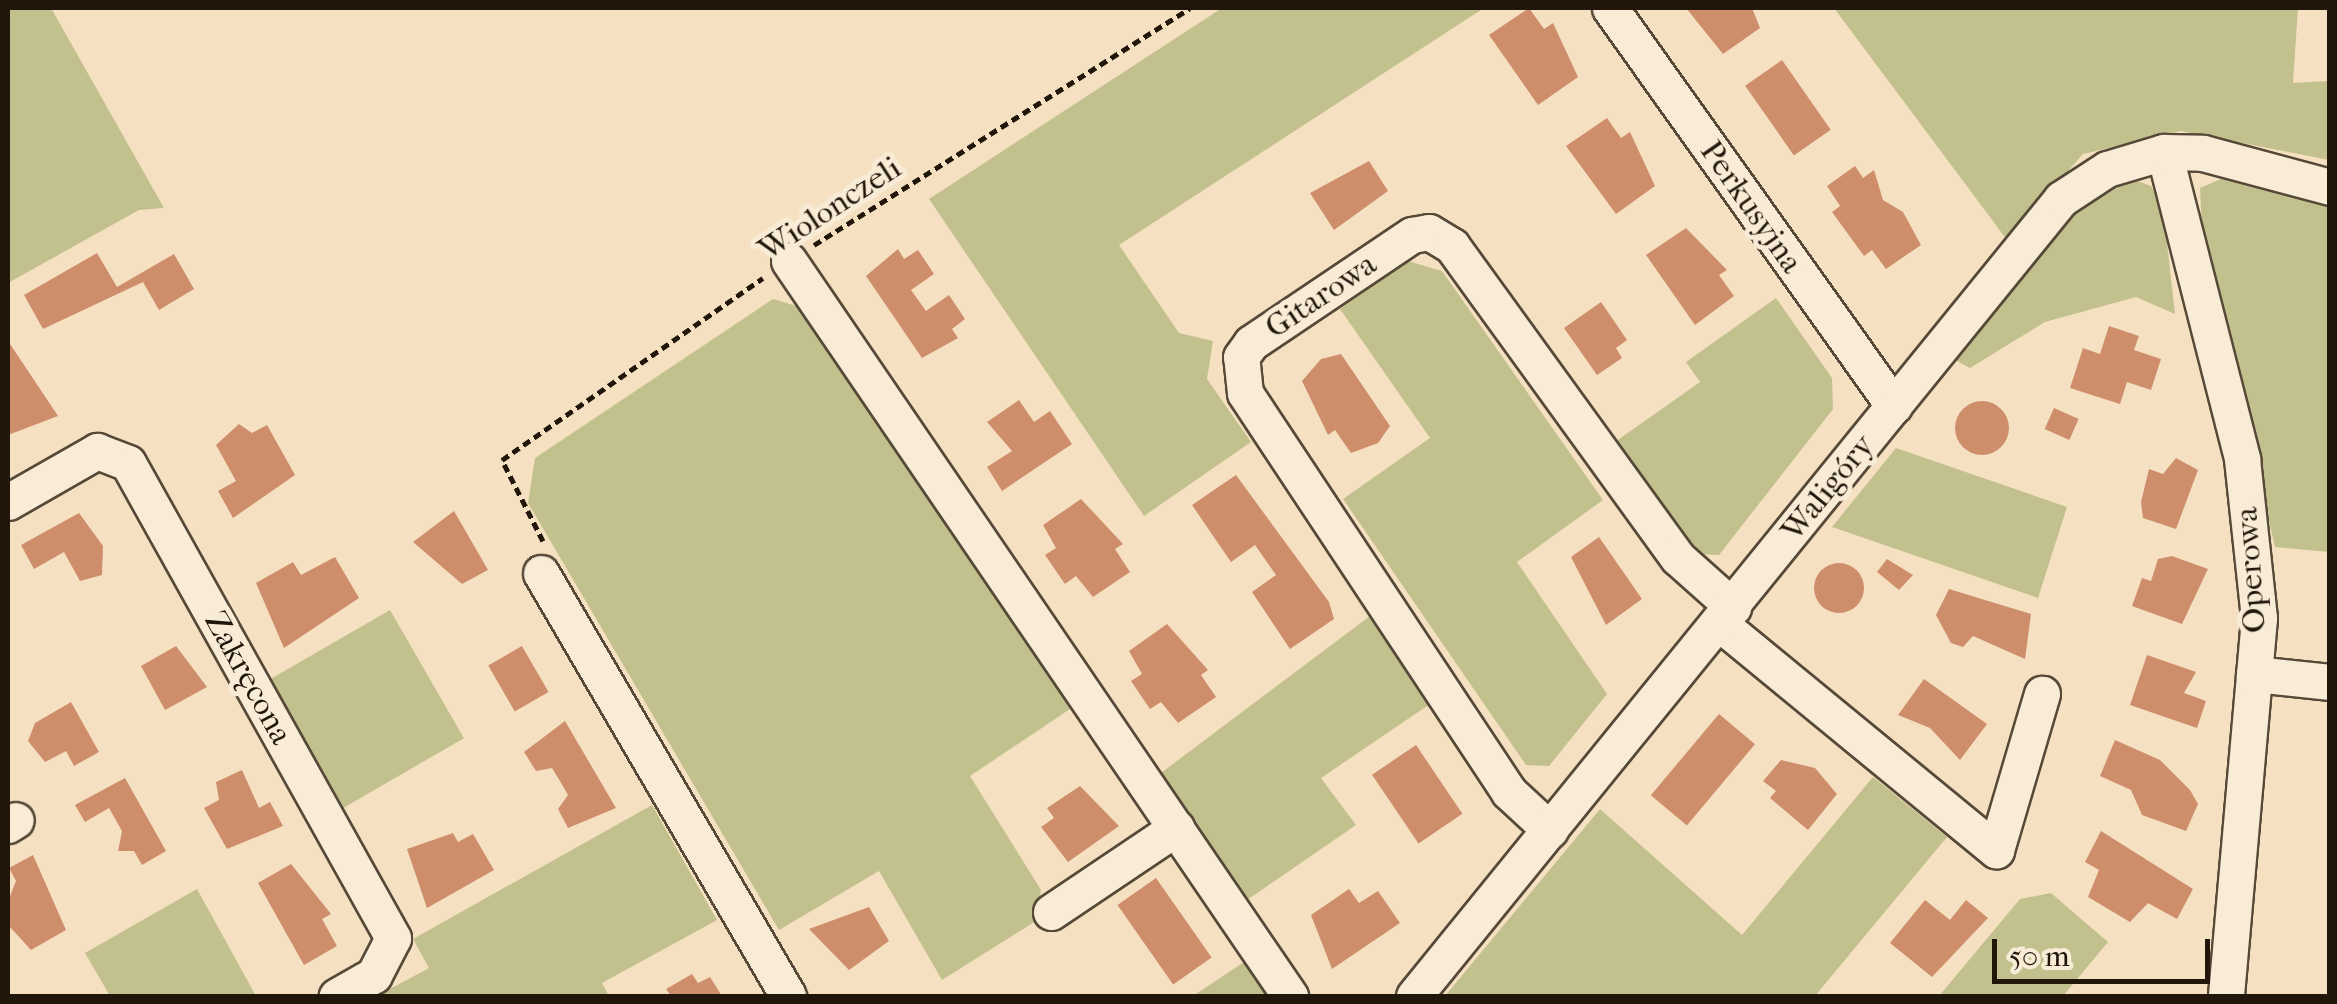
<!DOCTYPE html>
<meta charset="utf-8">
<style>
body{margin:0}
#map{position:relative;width:2337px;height:1004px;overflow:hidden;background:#f5e1c1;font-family:"IM FELL French Canon",serif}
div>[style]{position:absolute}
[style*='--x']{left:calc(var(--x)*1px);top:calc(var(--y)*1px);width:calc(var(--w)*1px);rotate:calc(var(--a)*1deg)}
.green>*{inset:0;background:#c2c18e;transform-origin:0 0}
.building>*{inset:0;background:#ce8e6c;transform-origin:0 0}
.round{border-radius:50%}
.path>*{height:5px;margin-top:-2.5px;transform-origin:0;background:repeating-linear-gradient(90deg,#21160a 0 8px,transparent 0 13px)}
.roads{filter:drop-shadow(2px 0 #564938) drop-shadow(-2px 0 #564938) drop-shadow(0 2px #564938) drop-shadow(0 -2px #564938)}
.minor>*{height:35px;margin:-17.5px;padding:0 17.5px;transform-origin:17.5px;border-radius:17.5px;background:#f8ecd7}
span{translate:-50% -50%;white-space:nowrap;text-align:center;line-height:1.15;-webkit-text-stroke:10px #f8ecd7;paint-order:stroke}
.street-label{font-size:32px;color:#21160a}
.frame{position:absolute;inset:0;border:10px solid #21160a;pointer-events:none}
.scale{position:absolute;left:1992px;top:939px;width:218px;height:45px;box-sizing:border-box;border:5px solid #21160a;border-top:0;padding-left:12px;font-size:30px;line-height:35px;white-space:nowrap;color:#21160a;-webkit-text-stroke:8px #f8ecd7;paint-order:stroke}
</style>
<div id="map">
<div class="green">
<i style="clip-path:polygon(8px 8px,51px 8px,164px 208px,139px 210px,8px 283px)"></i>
<i style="clip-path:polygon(1222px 8px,1484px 8px,1119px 245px,1179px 333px,1213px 341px,1207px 379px,1251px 442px,1144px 516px,929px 199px)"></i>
<i style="clip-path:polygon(1834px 8px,2298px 8px,2293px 83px,2329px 81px,2329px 160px,2181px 131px,2083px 154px,2007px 240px)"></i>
<i style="clip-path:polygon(2235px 173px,2329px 207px,2329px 552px,2275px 547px,2202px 230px,2200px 188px)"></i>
<i style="clip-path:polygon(2132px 179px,2151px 186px,2163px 207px,2175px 314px,2136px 297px,2045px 322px,1970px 368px,1955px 360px,2064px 220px)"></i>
<i style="clip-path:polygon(1408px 261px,1442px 271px,1603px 500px,1517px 562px,1607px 694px,1549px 766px,1526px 765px,1343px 499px,1430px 438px,1340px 309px)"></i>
<i style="clip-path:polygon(1776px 298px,1832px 378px,1833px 409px,1719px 555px,1697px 554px,1615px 442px,1700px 382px,1686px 362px)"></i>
<i style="clip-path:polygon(773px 299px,803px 308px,1073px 707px,970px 776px,1041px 890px,1036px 921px,942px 980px,879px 871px,779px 930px,528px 503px,535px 458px)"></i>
<i style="clip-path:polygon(1896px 448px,2067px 507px,2038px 598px,1832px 527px)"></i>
<i style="left:390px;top:610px;width:148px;height:141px;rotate:60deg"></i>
<i style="clip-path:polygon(1370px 616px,1430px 704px,1321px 778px,1356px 825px,1247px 900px,1161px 773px)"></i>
<i style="clip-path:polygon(1873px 777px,1947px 837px,1815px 996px,1445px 996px,1600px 809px,1742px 935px)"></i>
<i style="clip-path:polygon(652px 805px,717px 920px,602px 983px,609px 996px,377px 996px,429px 968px,413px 939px)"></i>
<i style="clip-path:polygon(197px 889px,256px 996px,110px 996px,85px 953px)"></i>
<i style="clip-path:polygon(2051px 893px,2108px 942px,2063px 996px,1939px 996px,2020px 899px)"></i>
<i style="clip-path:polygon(1247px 960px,1271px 996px,1193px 996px)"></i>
</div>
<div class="building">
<i style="clip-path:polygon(1529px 8px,1544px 29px,1553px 23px,1578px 77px,1538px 105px,1489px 35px)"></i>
<i style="clip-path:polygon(1686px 8px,1752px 8px,1760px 28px,1723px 54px)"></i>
<i style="left:1782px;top:60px;width:85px;height:45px;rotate:55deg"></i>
<i style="clip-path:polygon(1607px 118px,1621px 138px,1630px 132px,1655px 186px,1616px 214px,1566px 146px)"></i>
<i style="clip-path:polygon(1369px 161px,1388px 191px,1334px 230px,1310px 193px)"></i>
<i style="clip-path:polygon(1855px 166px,1863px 178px,1874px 170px,1883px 200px,1903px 212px,1921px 245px,1886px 269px,1872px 250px,1864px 256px,1832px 212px,1840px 206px,1827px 186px)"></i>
<i style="clip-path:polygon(1686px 228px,1727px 270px,1719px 275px,1734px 296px,1695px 325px,1646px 255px)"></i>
<i style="clip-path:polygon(898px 249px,904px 259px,918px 250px,934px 274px,911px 290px,926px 311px,949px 295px,965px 319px,952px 329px,958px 338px,922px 358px,866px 276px)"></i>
<i style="clip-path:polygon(97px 253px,117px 287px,174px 254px,194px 289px,159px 310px,143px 282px,43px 329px,24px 295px)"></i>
<i style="clip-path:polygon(1601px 302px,1627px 340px,1616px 348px,1622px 358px,1597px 375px,1564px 328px)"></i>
<i style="clip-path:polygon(2109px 326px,2139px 336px,2134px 350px,2161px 359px,2151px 390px,2127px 382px,2120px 404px,2070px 388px,2083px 348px,2100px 354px)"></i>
<i style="clip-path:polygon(8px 341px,58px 416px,8px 435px)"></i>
<i style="clip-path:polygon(1341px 354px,1390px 426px,1378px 443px,1351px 453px,1335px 430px,1328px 435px,1302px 381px,1321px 359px)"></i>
<i style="clip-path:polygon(1019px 400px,1034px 422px,1050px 411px,1072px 444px,1002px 491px,987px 467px,1012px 451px,987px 422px)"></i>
<i class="round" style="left:1955px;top:401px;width:54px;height:54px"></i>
<i style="left:2054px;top:408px;width:27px;height:23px;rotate:24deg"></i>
<i style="clip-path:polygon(239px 424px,252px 433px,267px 425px,295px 475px,233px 518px,218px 491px,236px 481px,216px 445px)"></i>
<i style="clip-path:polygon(2176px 458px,2198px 470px,2176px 529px,2143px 518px,2141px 502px,2149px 469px,2163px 474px)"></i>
<i style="clip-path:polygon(1236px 475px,1329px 602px,1334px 619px,1290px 649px,1252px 592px,1276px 575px,1255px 545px,1231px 562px,1192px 505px)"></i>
<i style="clip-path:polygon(1081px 499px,1123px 544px,1115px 549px,1130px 572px,1093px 597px,1076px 576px,1065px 584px,1045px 555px,1056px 548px,1043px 525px)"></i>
<i style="clip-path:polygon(454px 511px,488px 570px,462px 584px,413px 542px)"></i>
<i style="clip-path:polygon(79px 513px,103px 546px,102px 575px,80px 581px,64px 552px,34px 569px,21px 545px)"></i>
<i style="clip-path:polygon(1599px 537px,1642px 599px,1606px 625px,1571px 557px)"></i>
<i style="clip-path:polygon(2172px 556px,2208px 569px,2182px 624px,2132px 606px,2142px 578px,2151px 581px,2158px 559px)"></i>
<i style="clip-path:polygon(335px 557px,359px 598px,284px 648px,256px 583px,293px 562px,301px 575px)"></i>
<i style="clip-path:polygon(1887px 559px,1913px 575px,1899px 590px,1877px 572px)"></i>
<i class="round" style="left:1814px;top:563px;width:50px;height:50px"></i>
<i style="clip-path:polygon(1949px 589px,2031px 614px,2025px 659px,1973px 636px,1963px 647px,1951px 643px,1936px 615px)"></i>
<i style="clip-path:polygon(1167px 624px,1208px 670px,1201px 675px,1216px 697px,1178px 723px,1161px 702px,1150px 709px,1131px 681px,1142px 674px,1129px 651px)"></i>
<i style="clip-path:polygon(176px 646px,207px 687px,165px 710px,141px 666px)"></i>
<i style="left:522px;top:646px;width:53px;height:39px;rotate:60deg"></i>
<i style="clip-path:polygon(2147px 655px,2196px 672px,2184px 693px,2206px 701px,2197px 728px,2130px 705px)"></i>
<i style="clip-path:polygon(1924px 679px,1987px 724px,1960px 760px,1930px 728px,1898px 715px)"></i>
<i style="clip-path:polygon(71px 702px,99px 752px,74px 766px,66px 751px,45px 762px,28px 741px,35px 723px)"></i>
<i style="left:1719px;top:714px;width:47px;height:106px;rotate:40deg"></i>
<i style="clip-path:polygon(565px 721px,616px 808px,568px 828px,558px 809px,568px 795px,560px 781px,552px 768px,536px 771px,524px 752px)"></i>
<i style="clip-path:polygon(2115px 740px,2160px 760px,2190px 790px,2198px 804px,2186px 831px,2142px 815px,2131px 790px,2100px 776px)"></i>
<i style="left:1416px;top:745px;width:83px;height:53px;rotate:56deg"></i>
<i style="clip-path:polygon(1781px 760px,1815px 768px,1837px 794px,1808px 830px,1770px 798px,1776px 791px,1763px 781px)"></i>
<i style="clip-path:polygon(242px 770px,259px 808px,270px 802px,283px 826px,227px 849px,204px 808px,219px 800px,216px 782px)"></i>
<i style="clip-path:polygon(125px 778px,166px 851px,142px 865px,134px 851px,118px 851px,122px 831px,109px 808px,85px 822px,75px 805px)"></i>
<i style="clip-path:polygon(1080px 786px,1119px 826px,1068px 862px,1041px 827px,1054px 818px,1047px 808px)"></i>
<i style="clip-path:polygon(2101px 831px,2193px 889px,2177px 919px,2148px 903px,2130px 922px,2088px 897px,2099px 870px,2085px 862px)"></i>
<i style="clip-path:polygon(453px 833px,458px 842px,473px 834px,494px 870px,427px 908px,407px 849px)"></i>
<i style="clip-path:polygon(33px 855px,66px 930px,31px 950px,10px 927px,8px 901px,16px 881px,9px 868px)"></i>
<i style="clip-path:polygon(291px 864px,331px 914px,322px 919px,337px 946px,304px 965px,258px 883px)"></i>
<i style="left:1156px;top:878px;width:97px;height:47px;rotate:55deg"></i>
<i style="clip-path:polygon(1349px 889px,1359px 903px,1378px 891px,1400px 923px,1332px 969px,1311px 915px)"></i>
<i style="clip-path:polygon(1925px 900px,1950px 920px,1966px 900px,1988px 918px,1932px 977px,1890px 943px)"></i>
<i style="clip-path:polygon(869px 907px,889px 941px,849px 970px,809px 929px)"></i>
<i style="clip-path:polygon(692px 974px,698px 983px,710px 977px,722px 996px,671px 996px,666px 989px)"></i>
</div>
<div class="path">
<i style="--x:814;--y:245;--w:444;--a:-32.2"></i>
<i style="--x:543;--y:541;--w:91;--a:-116.8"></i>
<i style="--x:502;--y:460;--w:318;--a:-34.9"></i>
</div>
<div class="roads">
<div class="minor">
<i style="--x:1610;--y:8;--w:489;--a:54.5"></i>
<i style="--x:2164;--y:152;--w:317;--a:75.7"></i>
<i style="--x:2242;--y:459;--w:160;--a:83.9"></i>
<i style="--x:2259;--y:618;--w:379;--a:95"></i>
<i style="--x:789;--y:261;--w:890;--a:55.72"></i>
<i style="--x:8;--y:502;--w:103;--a:-29.8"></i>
<i style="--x:97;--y:451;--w:33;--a:21"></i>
<i style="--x:128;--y:463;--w:544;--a:60.84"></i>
<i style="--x:393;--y:938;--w:42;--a:117.2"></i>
<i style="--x:374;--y:975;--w:43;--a:150.4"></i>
<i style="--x:541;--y:573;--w:490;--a:59.7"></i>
<i style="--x:1718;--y:622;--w:360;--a:39.4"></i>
<i style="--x:1996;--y:850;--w:163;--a:-73.6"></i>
<i style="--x:2254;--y:674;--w:76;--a:6"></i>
<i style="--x:8;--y:825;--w:9;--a:-32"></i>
<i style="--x:1550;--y:830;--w:56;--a:-137.2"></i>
<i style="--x:1509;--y:792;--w:478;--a:-123.5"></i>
<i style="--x:1245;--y:393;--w:36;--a:-96"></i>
<i style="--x:1241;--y:357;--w:17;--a:-54"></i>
<i style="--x:1251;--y:343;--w:194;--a:-33.9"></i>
<i style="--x:1412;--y:235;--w:17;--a:-10"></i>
<i style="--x:1429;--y:232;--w:27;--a:31"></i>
<i style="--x:1452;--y:246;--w:385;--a:54.1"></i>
<i style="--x:1678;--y:558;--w:74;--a:41.7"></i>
<i style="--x:1051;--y:912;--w:151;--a:-33.9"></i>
<i style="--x:1414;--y:996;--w:1027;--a:-50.93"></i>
<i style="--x:2061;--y:199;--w:55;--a:-33.1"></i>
<i style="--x:2107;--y:169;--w:59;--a:-16.6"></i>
<i style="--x:2164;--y:152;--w:39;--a:1"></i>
<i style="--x:2203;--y:153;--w:131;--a:15"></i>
</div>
</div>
<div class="street-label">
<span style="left:1751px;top:207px;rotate:55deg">Perkusyjna</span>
<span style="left:830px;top:209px;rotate:-33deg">Wiolonczeli</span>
<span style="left:1321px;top:296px;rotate:-34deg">Gitarowa</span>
<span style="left:1828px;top:488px;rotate:-51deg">Waligóry</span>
<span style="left:2251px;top:570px;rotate:-94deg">Operowa</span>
<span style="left:248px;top:678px;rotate:61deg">Zakręcona</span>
</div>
<div class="frame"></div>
<div class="scale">50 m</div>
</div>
